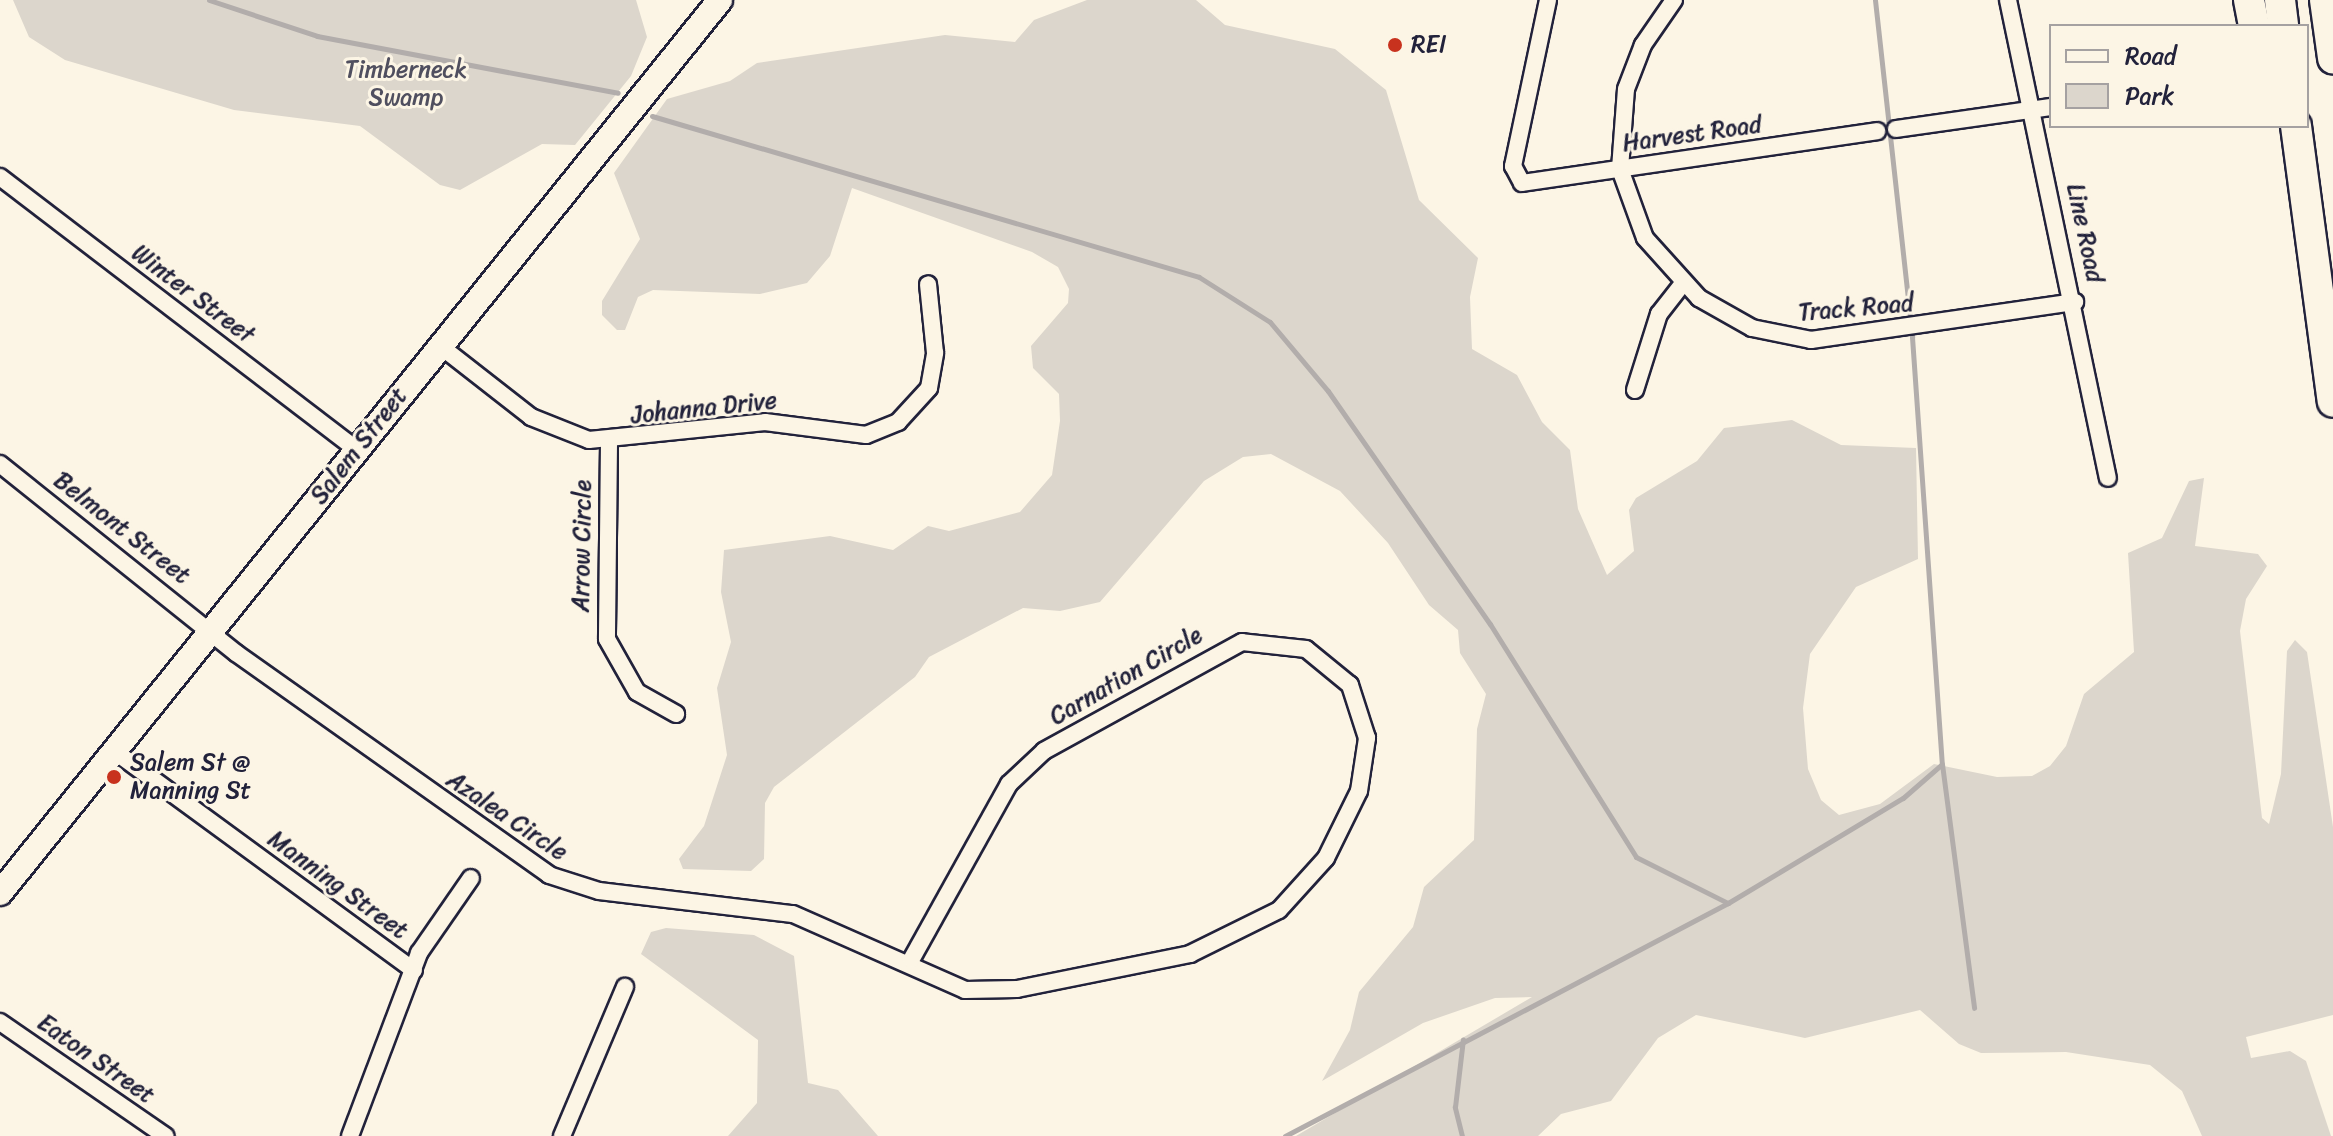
<!DOCTYPE html>
<style>
body{margin:0}
#map{position:relative;width:2333px;height:1136px;overflow:hidden;background:#fcf5e5;font-family:Sriracha,sans-serif}
div>[style]{position:absolute}
[style*='--x']{left:calc(var(--x)*1px);top:calc(var(--y)*1px);width:calc(var(--w)*1px);rotate:calc(var(--a)*1deg)}
.green>*{inset:0;background:#dcd6cc}
.stream>*{height:5px;margin:-2.5px;padding:0 2.5px;transform-origin:2.5px;border-radius:2.5px;background:#b2adab}
.roads{filter:drop-shadow(2px 0 #22223b) drop-shadow(-2px 0 #22223b) drop-shadow(0 2px #22223b) drop-shadow(0 -2px #22223b)}
.minor>*{height:16px;margin:-8px;padding:0 8px;transform-origin:8px;border-radius:8px;background:#fcf5e5}
.secondary>*{height:24px;margin:-12px;padding:0 12px;transform-origin:12px;border-radius:12px;background:#fcf5e5}
.motorway>*{height:30px;margin:-15px;padding:0 15px;transform-origin:15px;border-radius:15px;background:#fcf5e5}
.dots>*{width:22px;height:22px;translate:-50% -50%;box-sizing:border-box;border:4px solid #fcf5e5;border-radius:50%}
span{translate:-50% -50%;white-space:nowrap;text-align:center;line-height:1.15;-webkit-text-stroke:6px #fcf5e5;paint-order:stroke}
.poi-label{font-size:24px;color:#22223b}
.left{translate:0 -50%;text-align:left}
.park-label{font-size:24px;color:#504f5f}
.street-label{font-size:24px;color:#22223b}
.legend{position:absolute;left:2049px;top:24px;width:260px;height:104px;box-sizing:border-box;background:#fcf5e5;border:2px solid #a5a1a1;margin:0;padding:10px 14px;list-style:none;font-size:24px;color:#22223b}
.legend li{display:flex;align-items:center;gap:16px;height:40px}
.legend b{width:40px;border:2px solid #a5a1a1}
</style>
<div id="map">
<div class="green">
<i style="clip-path:polygon(13px 0,636px 0,647px 37px,631px 76px,575px 145px,542px 144px,460px 190px,440px 185px,360px 126px,234px 110px,65px 60px,29px 37px)"></i>
<i style="clip-path:polygon(1087px 0,1196px 0,1225px 25px,1335px 49px,1386px 90px,1419px 200px,1478px 258px,1470px 297px,1472px 349px,1517px 375px,1542px 422px,1570px 450px,1578px 509px,1607px 575px,1634px 551px,1629px 510px,1636px 498px,1697px 461px,1724px 428px,1792px 420px,1841px 445px,1916px 448px,1918px 559px,1856px 587px,1810px 654px,1803px 708px,1808px 769px,1821px 800px,1839px 815px,1880px 804px,1934px 764px,1997px 777px,2032px 776px,2050px 766px,2066px 746px,2084px 694px,2134px 652px,2128px 553px,2162px 538px,2189px 481px,2204px 478px,2195px 546px,2258px 554px,2267px 566px,2246px 599px,2240px 631px,2262px 818px,2269px 824px,2281px 774px,2287px 651px,2295px 640px,2307px 652px,2333px 827px,2333px 1015px,2246px 1037px,2251px 1058px,2290px 1051px,2306px 1061px,2331px 1136px,2202px 1136px,2182px 1091px,2150px 1065px,2066px 1052px,1981px 1053px,1959px 1044px,1920px 1010px,1805px 1038px,1696px 1015px,1658px 1038px,1611px 1101px,1561px 1114px,1538px 1136px,1296px 1136px,1532px 997px,1495px 998px,1423px 1023px,1322px 1081px,1350px 1030px,1359px 992px,1413px 927px,1424px 887px,1474px 840px,1477px 729px,1486px 694px,1460px 653px,1458px 630px,1429px 605px,1388px 543px,1340px 491px,1271px 454px,1243px 457px,1204px 481px,1100px 602px,1060px 611px,1023px 608px,929px 657px,915px 677px,774px 787px,765px 803px,764px 859px,751px 871px,683px 869px,679px 859px,704px 826px,727px 755px,717px 688px,731px 642px,721px 592px,724px 550px,830px 536px,893px 550px,928px 526px,949px 531px,1020px 512px,1052px 475px,1060px 421px,1059px 394px,1033px 368px,1031px 346px,1068px 303px,1069px 289px,1058px 267px,1032px 252px,852px 188px,830px 256px,807px 283px,760px 294px,653px 290px,638px 297px,625px 330px,617px 330px,602px 315px,602px 301px,640px 239px,614px 173px,667px 99px,730px 81px,757px 63px,945px 35px,1015px 42px,1034px 20px)"></i>
<i style="clip-path:polygon(666px 928px,754px 935px,794px 956px,808px 1083px,838px 1090px,878px 1136px,728px 1136px,757px 1103px,758px 1040px,641px 954px,651px 932px)"></i>
</div>
<div class="stream">
<i style="--x:209;--y:0;--w:114;--a:18.4"></i>
<i style="--x:317;--y:36;--w:306;--a:10.7"></i>
<i style="--x:1875;--y:0;--w:339;--a:83.7"></i>
<i style="--x:1912;--y:337;--w:428;--a:86"></i>
<i style="--x:1942;--y:764;--w:246;--a:82.5"></i>
<i style="--x:652;--y:116;--w:570;--a:16.4"></i>
<i style="--x:1199;--y:277;--w:84;--a:32.4"></i>
<i style="--x:1270;--y:322;--w:90;--a:50"></i>
<i style="--x:1328;--y:391;--w:284;--a:55.2"></i>
<i style="--x:1490;--y:624;--w:275;--a:57.9"></i>
<i style="--x:1636;--y:857;--w:103;--a:26.6"></i>
<i style="--x:1285;--y:1136;--w:501;--a:-27.74"></i>
<i style="--x:1728;--y:903;--w:204;--a:-31"></i>
<i style="--x:1903;--y:798;--w:50;--a:-41"></i>
<i style="--x:1462;--y:1136;--w:30;--a:-104"></i>
<i style="--x:1455;--y:1107;--w:68;--a:-83.3"></i>
</div>
<div class="roads">
<div class="minor">
<i style="--x:1548;--y:0;--w:170;--a:101.9"></i>
<i style="--x:1513;--y:166;--w:19;--a:62"></i>
<i style="--x:1522;--y:183;--w:359;--a:-8.3"></i>
<i style="--x:1674;--y:0;--w:55;--a:124.6"></i>
<i style="--x:1643;--y:45;--w:47;--a:111.1"></i>
<i style="--x:1626;--y:89;--w:80;--a:94.3"></i>
<i style="--x:1620;--y:169;--w:73;--a:70.1"></i>
<i style="--x:1645;--y:238;--w:81;--a:48"></i>
<i style="--x:1699;--y:298;--w:61;--a:29.5"></i>
<i style="--x:1752;--y:328;--w:60;--a:11.5"></i>
<i style="--x:1811;--y:340;--w:267;--a:-8.2"></i>
<i style="--x:2008;--y:0;--w:488;--a:78.2"></i>
<i style="--x:1896;--y:129;--w:157;--a:-8.1"></i>
<i style="--x:0;--y:177;--w:448;--a:37.4"></i>
<i style="--x:439;--y:345;--w:117;--a:38"></i>
<i style="--x:531;--y:417;--w:62;--a:21.6"></i>
<i style="--x:589;--y:440;--w:177;--a:-5.8"></i>
<i style="--x:765;--y:422;--w:102;--a:7.3"></i>
<i style="--x:866;--y:435;--w:35;--a:-22"></i>
<i style="--x:898;--y:422;--w:46;--a:-47.6"></i>
<i style="--x:929;--y:388;--w:36;--a:-80"></i>
<i style="--x:935;--y:353;--w:69;--a:-95.8"></i>
<i style="--x:1635;--y:390;--w:80;--a:-72.5"></i>
<i style="--x:1659;--y:314;--w:37;--a:-52"></i>
<i style="--x:609;--y:443;--w:196;--a:90.6"></i>
<i style="--x:607;--y:639;--w:61;--a:60.5"></i>
<i style="--x:637;--y:692;--w:45;--a:29.4"></i>
<i style="--x:0;--y:464;--w:302;--a:38.7"></i>
<i style="--x:236;--y:653;--w:384;--a:35.3"></i>
<i style="--x:549;--y:875;--w:52;--a:17.7"></i>
<i style="--x:599;--y:891;--w:195;--a:6.8"></i>
<i style="--x:793;--y:914;--w:188;--a:23.8"></i>
<i style="--x:965;--y:990;--w:52;--a:-1.1"></i>
<i style="--x:1017;--y:989;--w:177;--a:-11.4"></i>
<i style="--x:1190;--y:954;--w:99;--a:-26.3"></i>
<i style="--x:1279;--y:910;--w:70;--a:-47.9"></i>
<i style="--x:1326;--y:858;--w:75;--a:-63.8"></i>
<i style="--x:1359;--y:791;--w:54;--a:-81.4"></i>
<i style="--x:1367;--y:738;--w:56;--a:-107.8"></i>
<i style="--x:1350;--y:685;--w:57;--a:-140.7"></i>
<i style="--x:1306;--y:649;--w:64;--a:-173.8"></i>
<i style="--x:1242;--y:642;--w:226;--a:151.2"></i>
<i style="--x:1044;--y:751;--w:48;--a:136.7"></i>
<i style="--x:1009;--y:784;--w:201;--a:119.1"></i>
<i style="--x:117;--y:753;--w:368;--a:36.2"></i>
<i style="--x:0;--y:1022;--w:201;--a:34.6"></i>
<i style="--x:350;--y:1136;--w:196;--a:-69.3"></i>
<i style="--x:419;--y:953;--w:91;--a:-55.3"></i>
<i style="--x:562;--y:1136;--w:162;--a:-67.1"></i>
</div>
<div class="secondary">
<i style="--x:0;--y:893;--w:1147;--a:-51.12"></i>
</div>
<div class="motorway">
<i style="--x:2249;--y:0;--w:26;--a:79"></i>
<i style="--x:2280;--y:0;--w:26;--a:83"></i>
<i style="--x:2325;--y:0;--w:59;--a:82.1"></i>
<i style="--x:2296;--y:126;--w:278;--a:82.4"></i>
</div>
</div>
<div class="dots">
<i style="left:1395px;top:45px;background:#c8321e"></i>
<i style="left:114px;top:777px;background:#c8321e"></i>
</div>
<div class="poi-label">
<span class="left" style="left:1411px;top:45px">REI</span>
<span class="left" style="left:130px;top:777px">Salem St @<br>Manning St</span>
</div>
<div class="park-label">
<span style="left:406px;top:84px">Timberneck<br>Swamp</span>
</div>
<div class="street-label">
<span style="left:1692px;top:134px;rotate:-8deg">Harvest Road</span>
<span style="left:2085px;top:233px;rotate:78deg">Line Road</span>
<span style="left:193px;top:294px;rotate:37deg">Winter Street</span>
<span style="left:1856px;top:308px;rotate:-5deg">Track Road</span>
<span style="left:704px;top:408px;rotate:-6deg">Johanna Drive</span>
<span style="left:359px;top:446px;rotate:-52deg">Salem Street</span>
<span style="left:122px;top:528px;rotate:38deg">Belmont Street</span>
<span style="left:582px;top:546px;rotate:-89deg">Arrow Circle</span>
<span style="left:1126px;top:676px;rotate:-30deg">Carnation Circle</span>
<span style="left:507px;top:816px;rotate:34deg">Azalea Circle</span>
<span style="left:338px;top:885px;rotate:36deg">Manning Street</span>
<span style="left:96px;top:1059px;rotate:35deg">Eaton Street</span>
</div>
<ul class="legend">
<li><b style="height:10px;background:#fcf5e5"></b>Road</li>
<li><b style="height:22px;background:#dcd6cc"></b>Park</li>
</ul>
</div>
